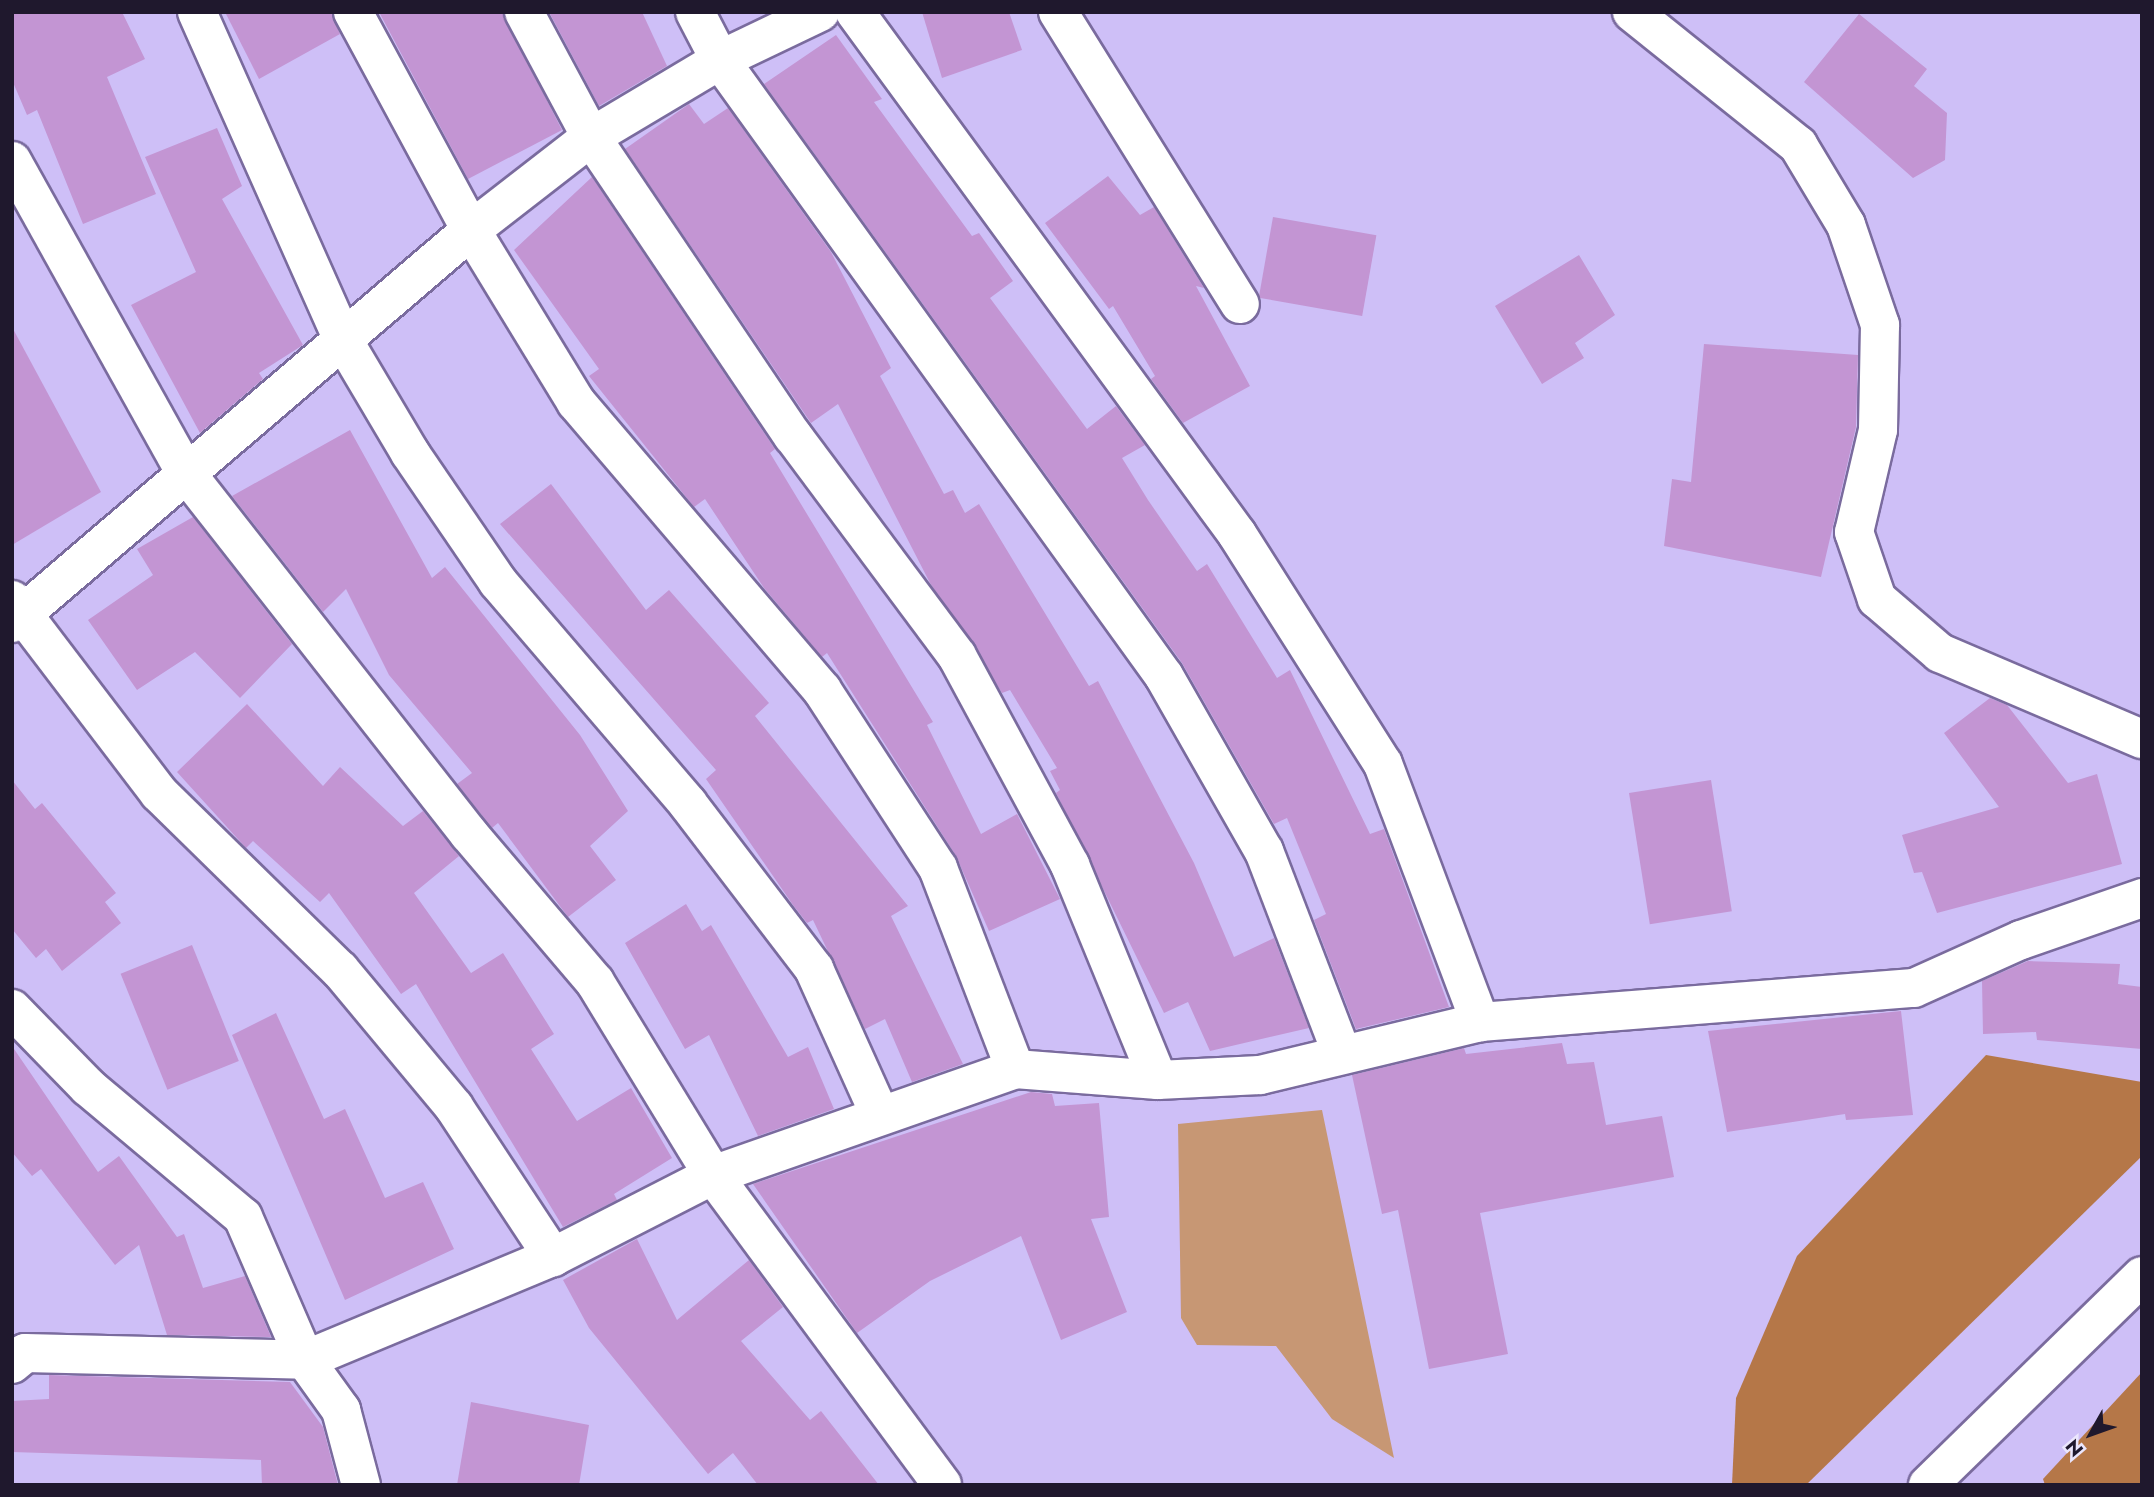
<!DOCTYPE html>
<style>
body{margin:0}
#map{position:relative;width:2154px;height:1497px;overflow:hidden;background:#cebff7;font-family:Jost,sans-serif}
div>[style]{position:absolute}
[style*='--x']{left:calc(var(--x)*1px);top:calc(var(--y)*1px);width:calc(var(--w)*1px);rotate:calc(var(--a)*1deg)}
.green>*{inset:0;background:#c79774}
.forest>*{inset:0;background:#b57748}
.building>*{inset:0;background:#c395d3;transform-origin:0 0}
.roads{filter:drop-shadow(2px 0 #7a6b9e) drop-shadow(-2px 0 #7a6b9e) drop-shadow(0 2px #7a6b9e) drop-shadow(0 -2px #7a6b9e)}
.street>*{height:38px;margin:-19px;padding:0 19px;transform-origin:19px;border-radius:19px;background:#fff}
.primary>*{height:38px;margin:-19px;padding:0 19px;transform-origin:19px;border-radius:19px;background:#fff}
span{translate:-50% -50%;white-space:nowrap;text-align:center;line-height:1.15;-webkit-text-stroke:5px #ebe6fd;paint-order:stroke}
.frame{position:absolute;inset:0;border:14px solid #1f182d;pointer-events:none}
.north{position:absolute;left:2056px;top:1399px;width:70px;height:70px;-webkit-text-stroke:5px #ebe6fd;paint-order:stroke;rotate:230deg;font-size:19px;font-weight:700;line-height:28px;text-align:center;color:#1f182d}
.north::after{content:'';display:block;margin:auto;width:24px;height:32px;background:#1f182d;clip-path:polygon(50% 0,100% 100%,50% 72%,0 100%)}
</style>
<div id="map">
<div class="green">
<i style="clip-path:polygon(1322px 1110px,1394px 1458px,1332px 1419px,1276px 1346px,1197px 1345px,1181px 1318px,1178px 1124px)"></i>
</div>
<div class="forest">
<i style="clip-path:polygon(1986px 1055px,2142px 1082px,2142px 1156px,1806px 1485px,1732px 1485px,1736px 1398px,1797px 1256px)"></i>
<i style="clip-path:polygon(2142px 1372px,2142px 1485px,2045px 1485px,2043px 1479px)"></i>
</div>
<div class="building">
<i style="clip-path:polygon(12px 12px,122px 12px,145px 59px,107px 77px,156px 194px,83px 224px,37px 110px,27px 115px,12px 80px)"></i>
<i style="clip-path:polygon(225px 12px,331px 12px,340px 34px,259px 79px)"></i>
<i style="clip-path:polygon(379px 12px,502px 12px,562px 130px,468px 179px)"></i>
<i style="clip-path:polygon(549px 12px,642px 12px,667px 66px,599px 106px)"></i>
<i style="clip-path:polygon(922px 12px,1009px 12px,1022px 50px,942px 78px)"></i>
<i style="clip-path:polygon(1859px 14px,1927px 69px,1914px 86px,1947px 113px,1945px 160px,1913px 178px,1804px 82px)"></i>
<i style="clip-path:polygon(836px 35px,882px 99px,874px 102px,972px 236px,979px 233px,1013px 281px,990px 298px,1087px 429px,1116px 406px,1145px 445px,1122px 458px,1148px 500px,1197px 571px,1207px 564px,1277px 678px,1290px 670px,1370px 834px,1384px 829px,1449px 1007px,1356px 1029px,1314px 920px,1326px 914px,1287px 818px,1274px 824px,1182px 663px,764px 84px)"></i>
<i style="clip-path:polygon(689px 104px,704px 124px,728px 108px,831px 252px,891px 368px,880px 376px,944px 494px,953px 490px,965px 513px,979px 504px,1089px 686px,1098px 681px,1194px 863px,1234px 957px,1274px 938px,1309px 1028px,1210px 1051px,1188px 1002px,1164px 1013px,1056px 793px,1060px 790px,1050px 771px,1057px 768px,1010px 690px,1002px 693px,930px 583px,838px 404px,811px 423px,625px 149px)"></i>
<i style="clip-path:polygon(217px 128px,242px 186px,222px 199px,303px 345px,259px 373px,263px 379px,200px 433px,131px 305px,196px 272px,145px 157px)"></i>
<i style="clip-path:polygon(1108px 176px,1140px 215px,1154px 207px,1204px 288px,1196px 286px,1250px 386px,1183px 423px,1151px 379px,1155px 376px,1113px 306px,1109px 309px,1045px 223px)"></i>
<i style="clip-path:polygon(592px 177px,775px 449px,770px 453px,933px 722px,927px 725px,981px 834px,1017px 814px,1060px 899px,989px 931px,956px 856px,827px 653px,822px 657px,764px 588px,705px 499px,694px 507px,589px 376px,599px 369px,514px 250px)"></i>
<i style="left:1273px;top:217px;width:105px;height:82px;rotate:10deg"></i>
<i style="clip-path:polygon(1579px 255px,1615px 315px,1575px 343px,1584px 358px,1542px 384px,1495px 306px)"></i>
<i style="clip-path:polygon(12px 327px,101px 492px,12px 545px)"></i>
<i style="clip-path:polygon(1704px 344px,1858px 355px,1856px 427px,1821px 577px,1664px 546px,1672px 479px,1691px 482px)"></i>
<i style="clip-path:polygon(350px 430px,432px 578px,445px 567px,580px 735px,628px 811px,590px 846px,616px 880px,568px 917px,498px 823px,492px 828px,457px 784px,472px 773px,389px 675px,346px 589px,323px 612px,232px 496px)"></i>
<i style="clip-path:polygon(551px 484px,646px 610px,669px 590px,769px 703px,755px 716px,908px 906px,891px 916px,963px 1064px,912px 1082px,885px 1019px,865px 1029px,813px 920px,807px 923px,793px 905px,706px 779px,716px 770px,500px 524px)"></i>
<i style="clip-path:polygon(193px 517px,292px 644px,240px 698px,195px 652px,137px 690px,88px 620px,153px 575px,137px 549px)"></i>
<i style="clip-path:polygon(1990px 698px,2007px 705px,2068px 783px,2097px 774px,2122px 864px,1937px 913px,1922px 872px,1914px 873px,1902px 835px,1999px 807px,1944px 733px)"></i>
<i style="clip-path:polygon(247px 704px,323px 786px,340px 767px,403px 826px,423px 811px,459px 856px,414px 893px,471px 973px,503px 953px,554px 1034px,531px 1049px,577px 1121px,631px 1088px,672px 1158px,614px 1194px,617px 1200px,563px 1227px,416px 984px,401px 994px,329px 893px,320px 902px,253px 841px,246px 848px,177px 772px)"></i>
<i style="clip-path:polygon(12px 780px,35px 809px,42px 803px,116px 893px,105px 902px,121px 923px,62px 971px,46px 949px,36px 958px,12px 929px)"></i>
<i style="left:1711px;top:780px;width:133px;height:83px;rotate:81deg"></i>
<i style="clip-path:polygon(686px 904px,702px 931px,711px 925px,788px 1057px,808px 1047px,834px 1109px,758px 1136px,709px 1035px,685px 1049px,625px 943px)"></i>
<i style="left:192px;top:945px;width:125px;height:77px;rotate:68deg"></i>
<i style="clip-path:polygon(2028px 961px,2120px 964px,2118px 984px,2142px 987px,2142px 1049px,2037px 1040px,2036px 1032px,1983px 1034px,1982px 981px)"></i>
<i style="clip-path:polygon(1901px 1011px,1913px 1115px,1846px 1120px,1845px 1114px,1727px 1132px,1708px 1031px)"></i>
<i style="clip-path:polygon(276px 1013px,324px 1119px,345px 1109px,385px 1198px,423px 1182px,454px 1249px,345px 1300px,232px 1035px)"></i>
<i style="clip-path:polygon(1562px 1043px,1567px 1064px,1594px 1062px,1606px 1125px,1662px 1116px,1674px 1177px,1480px 1213px,1508px 1354px,1429px 1369px,1398px 1210px,1382px 1214px,1352px 1075px,1464px 1048px,1466px 1054px)"></i>
<i style="clip-path:polygon(12px 1046px,98px 1172px,119px 1156px,177px 1237px,184px 1234px,203px 1288px,245px 1276px,271px 1337px,167px 1335px,139px 1245px,115px 1265px,41px 1169px,32px 1176px,12px 1152px)"></i>
<i style="clip-path:polygon(1031px 1092px,1052px 1094px,1055px 1106px,1099px 1103px,1109px 1217px,1091px 1219px,1127px 1312px,1061px 1340px,1021px 1236px,930px 1281px,857px 1333px,753px 1184px)"></i>
<i style="clip-path:polygon(637px 1239px,677px 1320px,749px 1260px,783px 1307px,741px 1341px,810px 1420px,821px 1411px,879px 1485px,758px 1485px,733px 1453px,708px 1474px,589px 1328px,563px 1280px)"></i>
<i style="clip-path:polygon(49px 1375px,290px 1382px,323px 1427px,338px 1485px,262px 1485px,261px 1460px,12px 1452px,12px 1401px,49px 1399px)"></i>
<i style="clip-path:polygon(471px 1402px,589px 1425px,579px 1485px,457px 1485px)"></i>
</div>
<div class="roads">
<div class="street">
<i style="--x:197;--y:12;--w:359;--a:66"></i>
<i style="--x:343;--y:340;--w:131;--a:59.3"></i>
<i style="--x:410;--y:453;--w:156;--a:55.7"></i>
<i style="--x:498;--y:582;--w:292;--a:49.4"></i>
<i style="--x:688;--y:804;--w:208;--a:52.6"></i>
<i style="--x:814;--y:969;--w:158;--a:65.7"></i>
<i style="--x:353;--y:12;--w:248;--a:61.6"></i>
<i style="--x:471;--y:230;--w:202;--a:58.6"></i>
<i style="--x:576;--y:402;--w:379;--a:49.5"></i>
<i style="--x:822;--y:690;--w:212;--a:56.9"></i>
<i style="--x:938;--y:868;--w:215;--a:69"></i>
<i style="--x:524;--y:12;--w:142;--a:61.8"></i>
<i style="--x:591;--y:137;--w:361;--a:56"></i>
<i style="--x:793;--y:436;--w:274;--a:53.3"></i>
<i style="--x:957;--y:656;--w:238;--a:61.6"></i>
<i style="--x:1070;--y:865;--w:232;--a:67.7"></i>
<i style="--x:695;--y:12;--w:54;--a:62.5"></i>
<i style="--x:720;--y:60;--w:759;--a:54.22"></i>
<i style="--x:1164;--y:676;--w:202;--a:60.3"></i>
<i style="--x:1264;--y:851;--w:217;--a:69"></i>
<i style="--x:855;--y:12;--w:647;--a:53.8"></i>
<i style="--x:1237;--y:534;--w:272;--a:57.6"></i>
<i style="--x:1383;--y:764;--w:276;--a:69.4"></i>
<i style="--x:1058;--y:12;--w:344;--a:58.1"></i>
<i style="--x:1632;--y:12;--w:213;--a:38.7"></i>
<i style="--x:1798;--y:145;--w:93;--a:59"></i>
<i style="--x:1846;--y:225;--w:106;--a:71.2"></i>
<i style="--x:1880;--y:325;--w:105;--a:91.1"></i>
<i style="--x:1878;--y:430;--w:105;--a:103.2"></i>
<i style="--x:1854;--y:532;--w:71;--a:71.1"></i>
<i style="--x:1877;--y:599;--w:83;--a:40.6"></i>
<i style="--x:1940;--y:653;--w:220;--a:23.1"></i>
<i style="--x:12;--y:161;--w:357;--a:60.9"></i>
<i style="--x:186;--y:473;--w:459;--a:51.9"></i>
<i style="--x:469;--y:834;--w:194;--a:49.6"></i>
<i style="--x:595;--y:982;--w:226;--a:58.6"></i>
<i style="--x:713;--y:1175;--w:385;--a:53.5"></i>
<i style="--x:12;--y:600;--w:243;--a:52.7"></i>
<i style="--x:159;--y:793;--w:253;--a:44.4"></i>
<i style="--x:340;--y:970;--w:178;--a:50.2"></i>
<i style="--x:454;--y:1107;--w:180;--a:56.6"></i>
<i style="--x:12;--y:623;--w:604;--a:-40.57"></i>
<i style="--x:471;--y:230;--w:152;--a:-37.8"></i>
<i style="--x:591;--y:137;--w:150;--a:-30.8"></i>
<i style="--x:720;--y:60;--w:111;--a:-25.6"></i>
<i style="--x:12;--y:1009;--w:109;--a:45.7"></i>
<i style="--x:88;--y:1087;--w:202;--a:40"></i>
<i style="--x:243;--y:1217;--w:156;--a:66.6"></i>
<i style="--x:305;--y:1360;--w:62;--a:54.2"></i>
<i style="--x:341;--y:1410;--w:78;--a:75.1"></i>
<i style="--x:12;--y:1364;--w:17;--a:-40"></i>
<i style="--x:25;--y:1353;--w:280;--a:1.4"></i>
<i style="--x:305;--y:1360;--w:269;--a:-22.6"></i>
<i style="--x:553;--y:1257;--w:180;--a:-27.1"></i>
<i style="--x:713;--y:1175;--w:320;--a:-19.3"></i>
<i style="--x:1015;--y:1069;--w:143;--a:4.4"></i>
<i style="--x:1158;--y:1080;--w:102;--a:-2.8"></i>
<i style="--x:1260;--y:1075;--w:226;--a:-13.5"></i>
<i style="--x:1480;--y:1022;--w:435;--a:-4.5"></i>
<i style="--x:1914;--y:988;--w:117;--a:-24.2"></i>
<i style="--x:2021;--y:940;--w:128;--a:-19.1"></i>
</div>
<div class="primary">
<i style="--x:1928;--y:1485;--w:299;--a:-44.3"></i>
</div>
</div>
<div class="frame"></div>
<div class="north">N</div>
</div>
